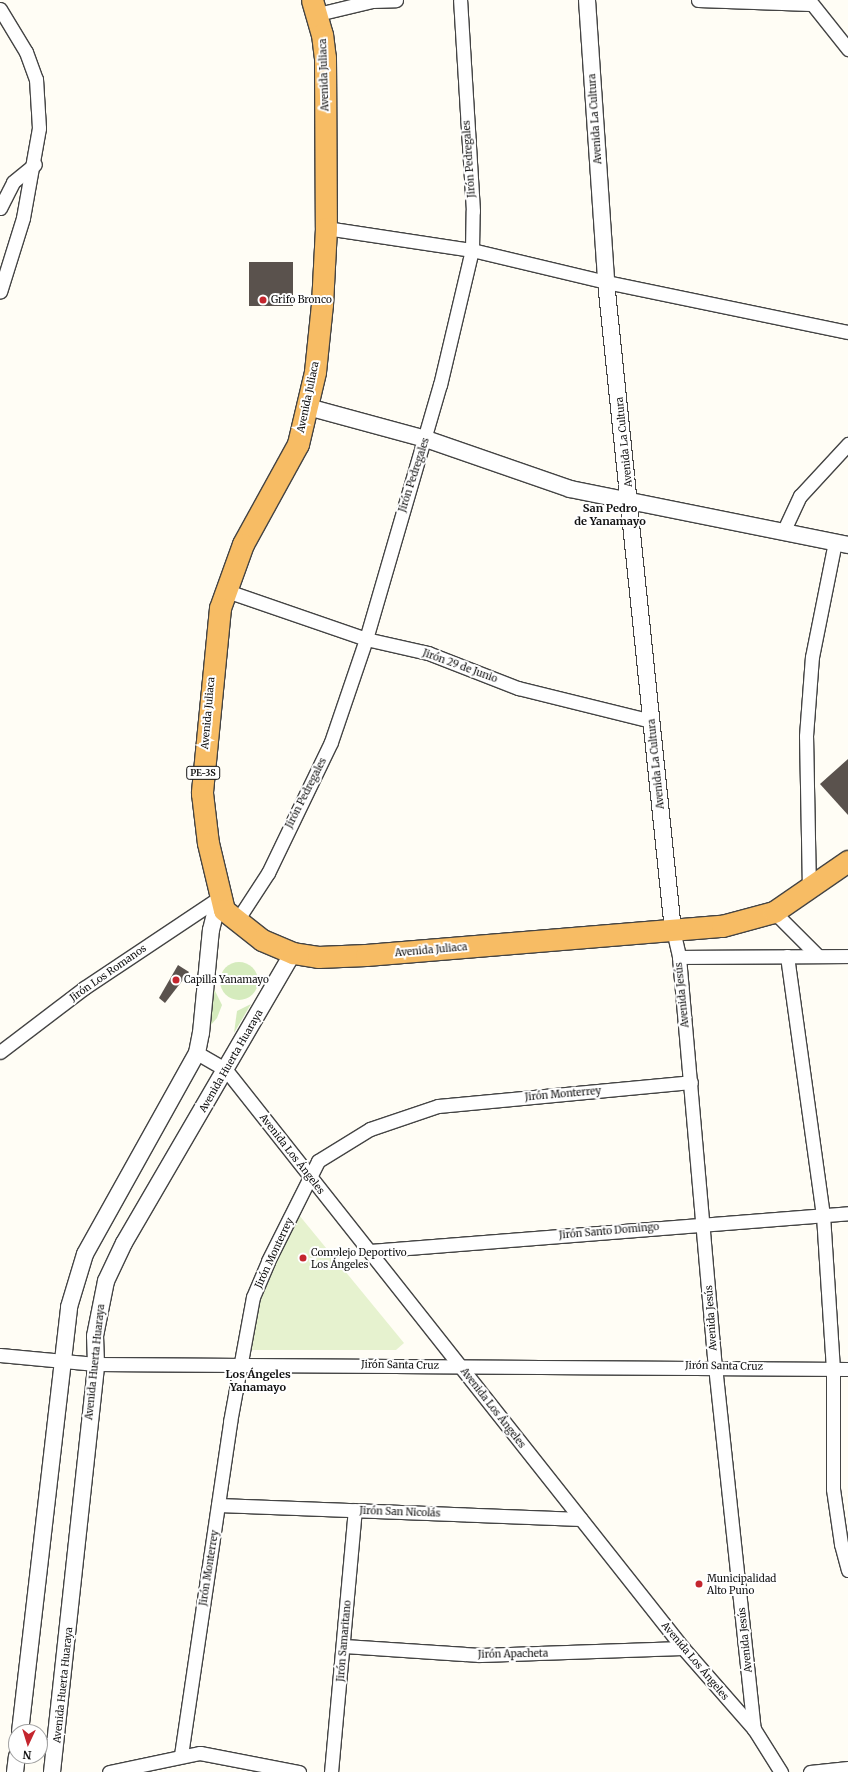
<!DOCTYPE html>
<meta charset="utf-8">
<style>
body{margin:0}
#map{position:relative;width:848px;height:1772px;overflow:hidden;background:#fffdf5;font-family:Merriweather,serif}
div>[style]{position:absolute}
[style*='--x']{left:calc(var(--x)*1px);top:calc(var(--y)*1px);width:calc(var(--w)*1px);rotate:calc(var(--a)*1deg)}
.green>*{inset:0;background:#d5ebbd}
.round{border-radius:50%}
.pitch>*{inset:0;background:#e6f2cf}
.building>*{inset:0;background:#5a524d;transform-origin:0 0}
.roads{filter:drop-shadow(1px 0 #444) drop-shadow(-1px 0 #444) drop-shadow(0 1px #444) drop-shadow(0 -1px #444)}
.minor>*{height:13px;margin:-6.5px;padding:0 6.5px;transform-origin:6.5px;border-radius:6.5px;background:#fff}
.tertiary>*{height:16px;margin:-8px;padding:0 8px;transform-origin:8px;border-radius:8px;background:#fff}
.trunk>*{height:21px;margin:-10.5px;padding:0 10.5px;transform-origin:10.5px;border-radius:10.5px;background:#f7bc64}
.dots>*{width:11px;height:11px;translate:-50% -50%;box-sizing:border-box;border:2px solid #fff;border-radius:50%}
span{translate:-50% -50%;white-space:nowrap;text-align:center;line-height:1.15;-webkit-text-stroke:4px #fff;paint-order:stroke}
.shield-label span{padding:1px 3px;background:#fff;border:1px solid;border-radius:3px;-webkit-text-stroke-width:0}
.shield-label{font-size:9px;color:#111;font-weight:700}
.street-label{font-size:10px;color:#111}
.poi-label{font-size:10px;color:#111}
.left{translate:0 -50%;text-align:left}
.neighbourhood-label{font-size:11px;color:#111;font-weight:700}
.north{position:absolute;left:8px;top:1724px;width:40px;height:40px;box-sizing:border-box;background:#fff;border:1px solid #a0a0a0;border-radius:50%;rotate:184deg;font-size:11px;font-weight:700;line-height:16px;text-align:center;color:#111}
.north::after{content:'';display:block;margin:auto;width:14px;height:18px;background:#c4262e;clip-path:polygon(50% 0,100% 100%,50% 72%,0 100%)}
</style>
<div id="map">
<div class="green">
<i class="round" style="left:220px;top:962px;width:38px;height:38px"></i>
<i style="clip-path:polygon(214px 989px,222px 1005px,217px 1018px,210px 1026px)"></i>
<i style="clip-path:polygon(251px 1004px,234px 1033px,237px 1011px)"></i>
</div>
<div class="pitch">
<i style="clip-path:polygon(293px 1215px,299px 1215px,404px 1343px,396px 1350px,241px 1350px,252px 1300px)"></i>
</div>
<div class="building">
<i style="left:249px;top:262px;width:44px;height:44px"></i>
<i style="clip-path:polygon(848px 759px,848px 815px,820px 784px)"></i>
<i style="clip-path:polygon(178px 965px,189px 972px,165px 1003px,159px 998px)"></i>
</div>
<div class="roads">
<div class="minor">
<i style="--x:698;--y:0;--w:112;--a:2"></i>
<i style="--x:809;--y:0;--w:63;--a:51.5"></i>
<i style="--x:0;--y:9;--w:50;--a:58.8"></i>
<i style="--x:26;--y:52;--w:29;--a:70"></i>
<i style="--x:36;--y:79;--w:49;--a:86.5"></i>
<i style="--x:39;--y:128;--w:91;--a:100.1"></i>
<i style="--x:23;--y:218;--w:77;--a:107.3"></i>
<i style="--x:318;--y:14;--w:56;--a:-13.5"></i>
<i style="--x:372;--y:1;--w:24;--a:-2"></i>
<i style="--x:0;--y:208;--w:29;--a:-63"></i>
<i style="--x:13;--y:182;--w:28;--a:-39"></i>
<i style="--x:326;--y:228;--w:148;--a:8.6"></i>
<i style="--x:472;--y:250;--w:138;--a:13.4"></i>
<i style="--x:606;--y:282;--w:247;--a:11.7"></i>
<i style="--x:784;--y:530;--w:38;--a:-65"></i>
<i style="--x:800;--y:496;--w:71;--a:-47.3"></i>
<i style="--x:224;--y:590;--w:150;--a:19"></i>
<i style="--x:366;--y:639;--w:64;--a:12.7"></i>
<i style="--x:428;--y:653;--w:97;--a:21.3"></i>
<i style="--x:518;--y:688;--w:137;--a:13.9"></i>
<i style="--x:809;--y:890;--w:154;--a:-91.1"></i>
<i style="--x:806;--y:736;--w:79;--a:-85.7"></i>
<i style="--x:812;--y:657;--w:117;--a:-78.7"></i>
<i style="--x:774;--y:912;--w:61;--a:45"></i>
<i style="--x:236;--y:922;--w:59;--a:-56.9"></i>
<i style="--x:268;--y:873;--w:145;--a:-64.3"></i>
<i style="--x:331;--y:742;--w:109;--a:-71.2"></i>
<i style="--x:366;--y:639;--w:265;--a:-73.8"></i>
<i style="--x:440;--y:385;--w:139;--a:-76.7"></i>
<i style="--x:472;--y:250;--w:39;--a:-89"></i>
<i style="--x:473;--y:211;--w:211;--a:-93.5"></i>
<i style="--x:673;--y:930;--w:28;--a:77"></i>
<i style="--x:679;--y:957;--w:411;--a:85"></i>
<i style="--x:715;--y:1366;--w:365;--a:83.9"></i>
<i style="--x:787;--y:956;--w:261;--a:82.1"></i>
<i style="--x:823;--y:1215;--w:154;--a:86.3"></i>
<i style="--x:833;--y:1369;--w:120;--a:90"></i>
<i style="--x:833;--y:1489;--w:56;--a:81.7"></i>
<i style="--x:841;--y:1544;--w:27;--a:75"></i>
<i style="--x:679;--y:957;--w:169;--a:-0.3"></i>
<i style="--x:0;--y:1052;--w:106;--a:-37.3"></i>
<i style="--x:84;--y:988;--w:162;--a:-33.7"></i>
<i style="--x:197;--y:1053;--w:34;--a:30"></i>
<i style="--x:226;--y:1070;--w:737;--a:51.67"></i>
<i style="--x:683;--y:1648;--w:108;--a:48.8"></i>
<i style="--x:754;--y:1729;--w:51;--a:57.9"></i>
<i style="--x:370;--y:1251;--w:480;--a:-4.5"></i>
<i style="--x:0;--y:1355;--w:96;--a:5.4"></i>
<i style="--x:96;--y:1364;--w:752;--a:0.38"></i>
<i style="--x:218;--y:1505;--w:363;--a:2.2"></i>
<i style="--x:344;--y:1646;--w:136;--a:3.8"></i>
<i style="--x:480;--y:1655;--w:203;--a:-2"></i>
<i style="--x:181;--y:1755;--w:337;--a:-81.6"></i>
<i style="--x:230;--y:1422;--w:127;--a:-79.6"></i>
<i style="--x:253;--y:1297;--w:39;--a:-67"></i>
<i style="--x:268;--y:1261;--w:112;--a:-63.4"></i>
<i style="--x:318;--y:1161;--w:61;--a:-31.6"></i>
<i style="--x:370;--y:1129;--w:72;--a:-18.7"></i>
<i style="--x:438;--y:1106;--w:254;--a:-5.4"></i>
<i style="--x:109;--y:1772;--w:93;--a:-11.8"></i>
<i style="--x:200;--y:1753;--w:101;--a:10.9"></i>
<i style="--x:331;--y:1772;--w:263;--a:-84.8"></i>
<i style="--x:810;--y:1772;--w:38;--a:-6"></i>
</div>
<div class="tertiary">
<i style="--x:587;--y:0;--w:283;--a:86.1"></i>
<i style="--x:606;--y:282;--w:651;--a:84.1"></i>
<i style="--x:308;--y:407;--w:122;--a:15.2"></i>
<i style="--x:426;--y:439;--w:152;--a:19.1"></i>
<i style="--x:570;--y:489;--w:284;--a:11.4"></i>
<i style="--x:20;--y:1732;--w:428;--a:-83.4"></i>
<i style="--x:69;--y:1307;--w:55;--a:-73.2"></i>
<i style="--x:85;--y:1254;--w:230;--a:-60.9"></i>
<i style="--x:197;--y:1053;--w:20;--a:-79"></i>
<i style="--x:201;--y:1033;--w:103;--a:-84.5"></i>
<i style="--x:211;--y:930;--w:33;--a:-76"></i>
<i style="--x:15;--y:1772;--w:16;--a:-83"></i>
<i style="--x:52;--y:1772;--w:410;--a:-83.8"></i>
<i style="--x:96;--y:1364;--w:28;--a:-92"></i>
<i style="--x:95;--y:1336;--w:56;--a:-78.7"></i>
<i style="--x:106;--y:1281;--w:42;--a:-64.7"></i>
<i style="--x:124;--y:1243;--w:336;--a:-59.8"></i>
</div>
<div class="trunk">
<i style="--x:312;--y:0;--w:35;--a:74"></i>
<i style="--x:322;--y:34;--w:23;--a:83"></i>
<i style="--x:325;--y:57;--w:171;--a:89.7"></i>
<i style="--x:326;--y:228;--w:76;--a:93"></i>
<i style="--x:322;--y:304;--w:68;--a:95.9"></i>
<i style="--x:315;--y:372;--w:74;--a:103.3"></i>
<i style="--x:298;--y:444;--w:114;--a:118.8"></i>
<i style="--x:243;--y:544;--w:68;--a:109.8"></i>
<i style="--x:220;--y:608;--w:186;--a:95.6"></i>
<i style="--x:202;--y:793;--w:50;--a:83.2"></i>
<i style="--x:208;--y:843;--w:69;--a:76.6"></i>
<i style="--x:224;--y:910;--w:48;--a:38.3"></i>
<i style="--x:262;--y:940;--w:34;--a:23"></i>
<i style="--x:293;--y:953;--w:25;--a:9"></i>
<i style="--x:318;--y:957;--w:48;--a:-2.4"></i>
<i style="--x:366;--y:955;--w:357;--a:-4.7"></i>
<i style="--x:722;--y:926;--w:54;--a:-15.1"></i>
<i style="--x:774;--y:912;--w:90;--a:-34.6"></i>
</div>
</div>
<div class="dots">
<i style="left:263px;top:300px;background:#c4262e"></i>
<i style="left:176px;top:980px;background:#c4262e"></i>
<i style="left:303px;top:1258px;background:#c4262e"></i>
<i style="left:699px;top:1584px;background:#c4262e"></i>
</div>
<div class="shield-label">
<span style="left:203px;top:773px">PE-3S</span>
</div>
<div class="street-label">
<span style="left:324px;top:75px;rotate:-92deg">Avenida Juliaca</span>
<span style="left:595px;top:119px;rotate:-94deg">Avenida La Cultura</span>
<span style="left:469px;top:159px;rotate:-94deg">Jirón Pedregales</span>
<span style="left:308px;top:397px;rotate:-78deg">Avenida Juliaca</span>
<span style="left:624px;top:442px;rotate:-96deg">Avenida La Cultura</span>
<span style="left:414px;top:475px;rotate:-72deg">Jirón Pedregales</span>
<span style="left:460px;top:666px;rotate:20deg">Jirón 29 de Junio</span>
<span style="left:208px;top:713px;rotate:-85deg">Avenida Juliaca</span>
<span style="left:656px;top:764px;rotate:-96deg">Avenida La Cultura</span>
<span style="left:306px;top:793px;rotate:-63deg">Jirón Pedregales</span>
<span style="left:431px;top:950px;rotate:-5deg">Avenida Juliaca</span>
<span style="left:108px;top:973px;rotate:-35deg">Jirón Los Romanos</span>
<span style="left:682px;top:995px;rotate:-96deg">Avenida Jesús</span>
<span style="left:231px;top:1061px;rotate:-60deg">Avenida Huerta Huaraya</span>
<span style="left:563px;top:1094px;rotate:-5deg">Jirón Monterrey</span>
<span style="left:292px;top:1154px;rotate:52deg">Avenida Los Ángeles</span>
<span style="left:609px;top:1231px;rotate:-5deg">Jirón Santo Domingo</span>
<span style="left:274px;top:1253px;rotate:-65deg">Jirón Monterrey</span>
<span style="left:711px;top:1318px;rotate:-94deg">Avenida Jesús</span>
<span style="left:95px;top:1362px;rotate:-84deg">Avenida Huerta Huaraya</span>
<span style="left:400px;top:1365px;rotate:1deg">Jirón Santa Cruz</span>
<span style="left:724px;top:1366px;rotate:1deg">Jirón Santa Cruz</span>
<span style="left:493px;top:1408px;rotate:52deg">Avenida Los Ángeles</span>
<span style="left:400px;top:1512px;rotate:2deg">Jirón San Nicolás</span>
<span style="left:209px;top:1568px;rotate:-81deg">Jirón Monterrey</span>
<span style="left:745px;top:1640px;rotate:-96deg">Avenida Jesús</span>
<span style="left:344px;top:1641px;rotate:-85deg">Jirón Samaritano</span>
<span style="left:513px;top:1654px;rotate:-1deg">Jirón Apacheta</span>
<span style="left:695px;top:1661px;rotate:50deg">Avenida Los Ángeles</span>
<span style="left:63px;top:1685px;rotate:-84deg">Avenida Huerta Huaraya</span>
</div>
<div class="poi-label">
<span class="left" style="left:271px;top:300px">Grifo Bronco</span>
<span class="left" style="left:184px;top:980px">Capilla Yanamayo</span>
<span class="left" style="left:311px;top:1258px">Complejo Deportivo<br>Los Ángeles</span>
<span class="left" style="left:707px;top:1584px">Municipalidad<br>Alto Puno</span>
</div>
<div class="neighbourhood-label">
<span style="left:610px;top:515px">San Pedro<br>de Yanamayo</span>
<span style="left:258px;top:1381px">Los Ángeles<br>Yanamayo</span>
</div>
<div class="north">N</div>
</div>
